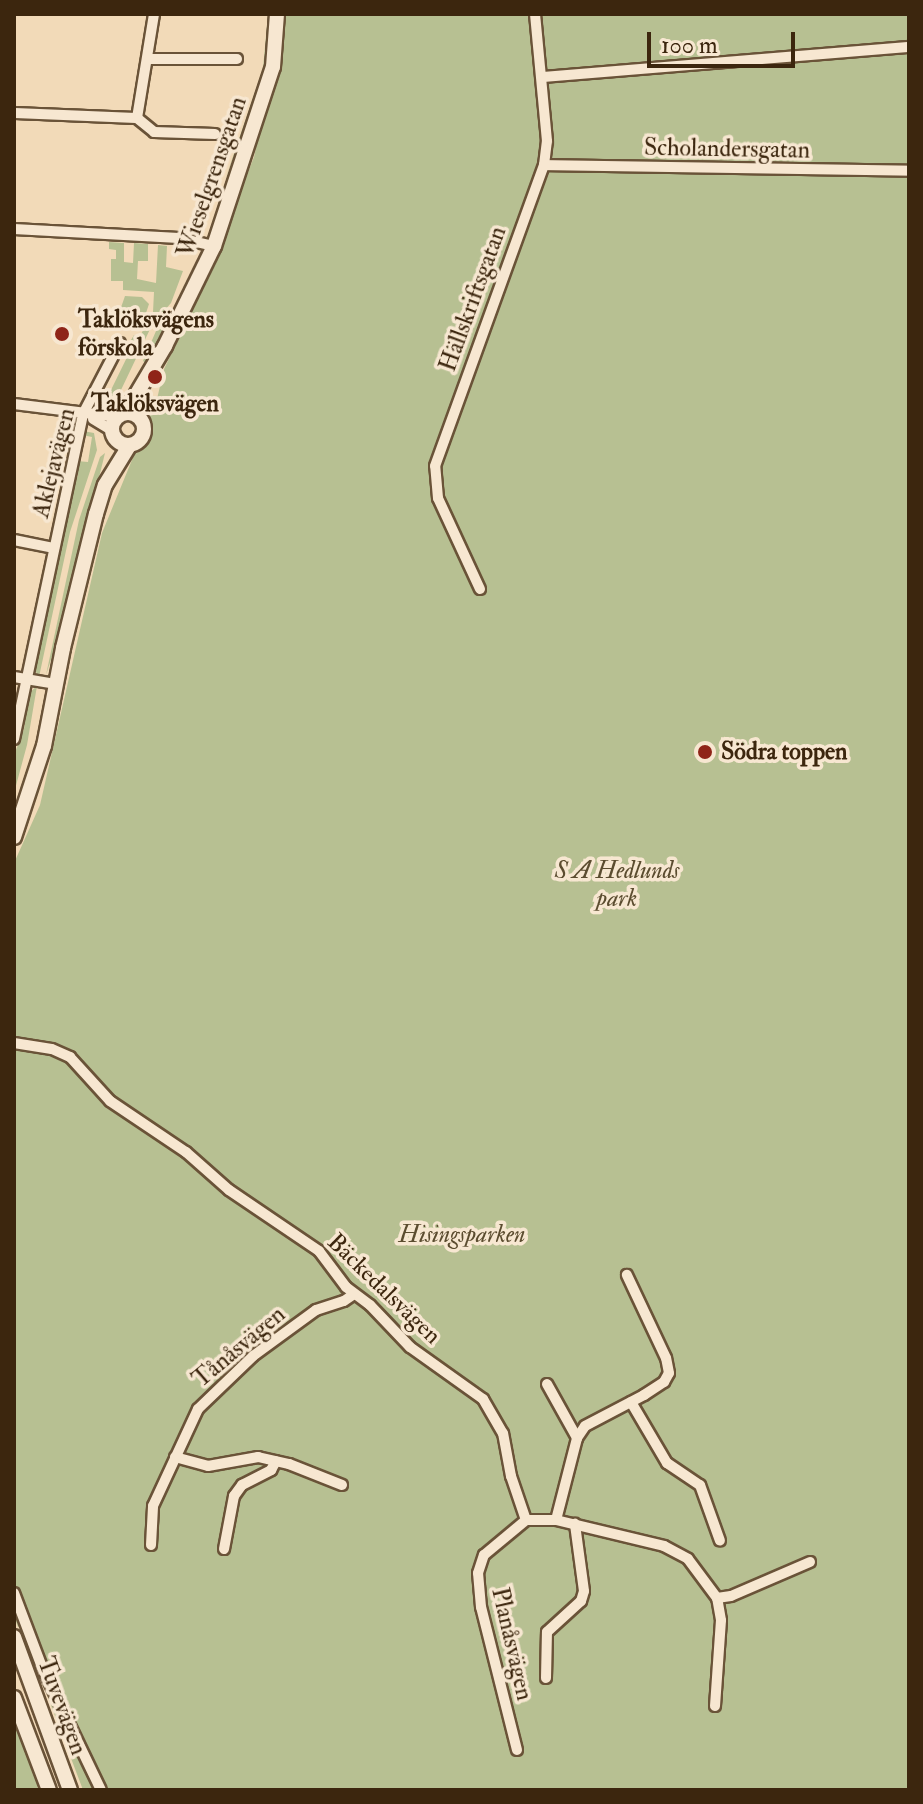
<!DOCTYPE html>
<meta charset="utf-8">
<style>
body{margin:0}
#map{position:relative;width:923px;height:1804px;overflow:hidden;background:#f2dab8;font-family:"IM FELL Double Pica",serif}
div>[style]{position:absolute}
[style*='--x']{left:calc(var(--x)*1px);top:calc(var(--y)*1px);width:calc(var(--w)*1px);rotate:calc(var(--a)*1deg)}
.green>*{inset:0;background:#b7c092}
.roads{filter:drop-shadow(2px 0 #6a5338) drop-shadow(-2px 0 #6a5338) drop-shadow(0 2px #6a5338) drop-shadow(0 -2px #6a5338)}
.street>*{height:10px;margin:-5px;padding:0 5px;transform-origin:5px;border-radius:5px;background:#f7e7d1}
.secondary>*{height:14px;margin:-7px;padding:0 7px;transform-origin:7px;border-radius:7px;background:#f7e7d1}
.secondary>.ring{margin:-7px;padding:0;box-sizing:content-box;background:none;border:14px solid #f7e7d1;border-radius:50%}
.dots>*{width:22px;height:22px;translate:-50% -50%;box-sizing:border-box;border:4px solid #f7e7d1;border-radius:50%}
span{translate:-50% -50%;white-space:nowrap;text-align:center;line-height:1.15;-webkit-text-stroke:7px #f7e7d1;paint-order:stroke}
.street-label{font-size:24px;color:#3c260e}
.poi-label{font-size:24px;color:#3c260e;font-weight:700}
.left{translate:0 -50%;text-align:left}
.park-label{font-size:24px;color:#5b4c2f;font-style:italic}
.frame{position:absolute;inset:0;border:16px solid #3c260e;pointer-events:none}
.scale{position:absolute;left:647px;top:32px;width:148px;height:36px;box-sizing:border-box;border:4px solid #3c260e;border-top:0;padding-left:10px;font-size:24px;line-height:28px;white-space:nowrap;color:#3c260e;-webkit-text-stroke:6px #f7e7d1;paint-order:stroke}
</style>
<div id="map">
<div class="green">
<i style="clip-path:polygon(268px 14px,271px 14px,265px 71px,225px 180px,263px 68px)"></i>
<i style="clip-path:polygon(284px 14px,909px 14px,909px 1790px,83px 1790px,21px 1626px,18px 1627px,14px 1616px,14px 863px,40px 805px,102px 533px,157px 399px,164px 369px,194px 307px,254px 157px)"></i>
<i style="clip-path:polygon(109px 242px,124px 243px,124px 262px,133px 263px,134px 243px,148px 244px,148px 261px,138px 261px,137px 279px,156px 283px,158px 245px,167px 246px,166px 267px,183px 271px,171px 303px,152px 325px,121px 390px,106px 402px,96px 399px,99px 392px,110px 392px,133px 345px,131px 340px,134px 335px,140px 336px,153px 312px,154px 292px,123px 290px,123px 281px,111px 281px,111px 259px,116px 259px,116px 250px,109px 249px)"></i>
<i style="clip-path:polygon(125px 296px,142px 297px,149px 304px,141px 328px,117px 319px)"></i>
<i style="clip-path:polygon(175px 308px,160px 339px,149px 365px,143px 361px,156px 331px)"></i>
<i style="clip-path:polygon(83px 431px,94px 433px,97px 450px,70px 532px,39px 677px,33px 667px,42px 640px,63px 522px,67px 519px,69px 498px,78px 475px,77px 461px,88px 462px,92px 437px,82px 435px)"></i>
<i style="clip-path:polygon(105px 453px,66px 613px,46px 675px,79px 520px,100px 457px)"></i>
<i style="clip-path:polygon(37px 686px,27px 745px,14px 793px,14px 755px,24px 729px,28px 694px)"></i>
<i style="clip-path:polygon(14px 1716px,39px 1781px,37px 1790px,14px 1790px)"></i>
</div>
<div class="roads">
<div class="street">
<i style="--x:147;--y:59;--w:90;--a:0"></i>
<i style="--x:542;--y:77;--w:368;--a:-4.7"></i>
<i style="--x:14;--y:113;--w:123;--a:2.3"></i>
<i style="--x:137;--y:118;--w:105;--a:-80.7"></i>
<i style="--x:137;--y:118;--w:22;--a:39"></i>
<i style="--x:154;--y:132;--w:61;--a:1.9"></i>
<i style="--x:544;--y:165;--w:365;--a:0.9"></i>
<i style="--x:14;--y:229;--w:165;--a:3.1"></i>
<i style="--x:179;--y:238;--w:36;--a:13"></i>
<i style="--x:14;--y:404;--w:105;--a:7.1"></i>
<i style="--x:93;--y:419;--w:23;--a:31"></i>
<i style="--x:14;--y:540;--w:41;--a:11.3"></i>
<i style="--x:480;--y:589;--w:100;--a:-114.8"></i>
<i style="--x:438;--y:498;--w:32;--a:-95"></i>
<i style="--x:435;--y:466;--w:320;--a:-70.1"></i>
<i style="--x:544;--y:165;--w:24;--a:-83"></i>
<i style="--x:547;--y:141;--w:128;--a:-95.4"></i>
<i style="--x:14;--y:677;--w:43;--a:9.5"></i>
<i style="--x:14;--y:739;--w:332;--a:-78"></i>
<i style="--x:83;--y:414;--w:80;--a:-62.5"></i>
<i style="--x:14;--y:1043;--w:38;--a:9"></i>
<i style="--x:52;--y:1049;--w:20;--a:24"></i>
<i style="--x:70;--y:1057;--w:59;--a:47.7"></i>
<i style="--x:110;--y:1101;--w:92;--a:33.9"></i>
<i style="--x:186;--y:1152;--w:57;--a:41.5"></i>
<i style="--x:229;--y:1190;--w:109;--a:34.1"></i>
<i style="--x:319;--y:1251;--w:45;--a:53.1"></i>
<i style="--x:346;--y:1287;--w:30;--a:37"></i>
<i style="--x:370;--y:1305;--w:58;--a:46.4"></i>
<i style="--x:410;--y:1347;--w:90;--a:35.5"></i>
<i style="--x:483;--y:1399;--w:39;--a:60"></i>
<i style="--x:503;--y:1433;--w:44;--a:79.5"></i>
<i style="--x:511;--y:1476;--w:46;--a:71.2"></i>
<i style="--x:526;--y:1520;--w:30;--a:0"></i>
<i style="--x:556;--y:1520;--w:111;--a:13.5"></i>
<i style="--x:664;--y:1546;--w:27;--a:28"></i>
<i style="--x:688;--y:1559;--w:49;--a:53.4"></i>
<i style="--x:717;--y:1598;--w:14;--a:-8"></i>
<i style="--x:731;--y:1596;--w:86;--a:-23.3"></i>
<i style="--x:547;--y:1384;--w:62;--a:60.9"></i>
<i style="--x:631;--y:1402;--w:71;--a:59.5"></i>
<i style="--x:667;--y:1463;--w:40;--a:34"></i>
<i style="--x:700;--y:1485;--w:59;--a:70.3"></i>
<i style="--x:175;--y:1457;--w:34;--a:15"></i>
<i style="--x:208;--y:1466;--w:51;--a:-10.2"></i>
<i style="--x:258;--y:1457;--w:32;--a:13"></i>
<i style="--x:289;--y:1464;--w:57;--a:21.6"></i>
<i style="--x:556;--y:1520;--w:85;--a:-75.6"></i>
<i style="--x:577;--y:1438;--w:14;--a:-56"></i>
<i style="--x:585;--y:1426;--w:67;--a:-27.7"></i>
<i style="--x:644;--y:1395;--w:24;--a:-33"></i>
<i style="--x:664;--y:1382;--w:10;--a:-61"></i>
<i style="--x:669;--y:1373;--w:15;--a:-101"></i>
<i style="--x:666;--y:1358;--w:92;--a:-115.2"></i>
<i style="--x:151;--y:1545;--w:39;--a:-87"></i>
<i style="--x:153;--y:1506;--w:107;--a:-65.1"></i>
<i style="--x:198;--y:1409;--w:76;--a:-43.9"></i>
<i style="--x:253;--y:1356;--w:78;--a:-36.1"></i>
<i style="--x:316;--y:1310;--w:29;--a:-18"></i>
<i style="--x:344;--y:1301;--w:12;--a:-35"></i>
<i style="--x:224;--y:1549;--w:54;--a:-79.3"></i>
<i style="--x:234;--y:1496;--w:14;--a:-54"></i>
<i style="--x:242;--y:1485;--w:33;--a:-27"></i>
<i style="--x:271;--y:1470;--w:10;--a:-61"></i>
<i style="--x:14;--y:1593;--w:79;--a:69.3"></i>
<i style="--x:42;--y:1667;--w:136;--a:64.4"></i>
<i style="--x:546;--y:1678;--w:46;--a:-88.8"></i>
<i style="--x:547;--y:1632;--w:46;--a:-42.4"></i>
<i style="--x:581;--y:1601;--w:10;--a:-73"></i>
<i style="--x:584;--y:1591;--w:68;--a:-97.7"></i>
<i style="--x:715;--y:1706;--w:86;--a:-86"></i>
<i style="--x:721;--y:1620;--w:22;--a:-100"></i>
<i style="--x:517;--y:1750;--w:147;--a:-104.1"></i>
<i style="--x:481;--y:1607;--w:34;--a:-95"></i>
<i style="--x:478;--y:1573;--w:19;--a:-72"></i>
<i style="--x:484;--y:1555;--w:55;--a:-39.8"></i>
</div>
<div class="secondary">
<i style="--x:126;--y:412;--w:77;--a:-59.4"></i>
<i style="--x:165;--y:346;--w:111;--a:-63.9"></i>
<i style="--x:214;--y:246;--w:188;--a:-71.8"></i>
<i style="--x:273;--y:67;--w:53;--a:-85.7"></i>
<i class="ring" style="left:112px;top:413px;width:18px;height:18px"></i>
<i style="--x:14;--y:837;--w:96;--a:-71.8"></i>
<i style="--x:44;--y:746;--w:100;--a:-79"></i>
<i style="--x:63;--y:648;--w:138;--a:-76.2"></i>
<i style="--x:96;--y:514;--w:30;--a:-73"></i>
<i style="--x:105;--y:485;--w:46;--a:-58.4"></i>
<i style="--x:14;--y:1637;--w:163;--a:69.9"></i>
<i style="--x:14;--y:1698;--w:98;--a:69.2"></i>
</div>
</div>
<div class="dots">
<i style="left:62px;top:334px;background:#8f2418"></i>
<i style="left:155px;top:377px;background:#8f2418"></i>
<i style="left:705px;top:752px;background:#8f2418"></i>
</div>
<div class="street-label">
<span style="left:727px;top:149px;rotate:1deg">Scholandersgatan</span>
<span style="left:212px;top:177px;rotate:-71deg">Wieselgrensgatan</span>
<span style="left:473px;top:299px;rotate:-70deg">Hällskriftsgatan</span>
<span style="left:54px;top:463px;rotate:-76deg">Aklejavägen</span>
<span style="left:384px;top:1289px;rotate:44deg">Bäckedalsvägen</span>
<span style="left:239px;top:1347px;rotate:-40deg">Tånåsvägen</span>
<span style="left:512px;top:1644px;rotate:77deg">Planåsvägen</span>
<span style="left:62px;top:1706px;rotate:70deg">Tuvevägen</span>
</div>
<div class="poi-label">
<span class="left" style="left:78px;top:334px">Taklöksvägens<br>förskola</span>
<span style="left:155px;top:404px">Taklöksvägen</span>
<span class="left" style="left:721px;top:752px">Södra toppen</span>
</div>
<div class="park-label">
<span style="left:617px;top:885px">S A Hedlunds<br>park</span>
<span style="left:462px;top:1235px">Hisingsparken</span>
</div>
<div class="frame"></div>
<div class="scale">100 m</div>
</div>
